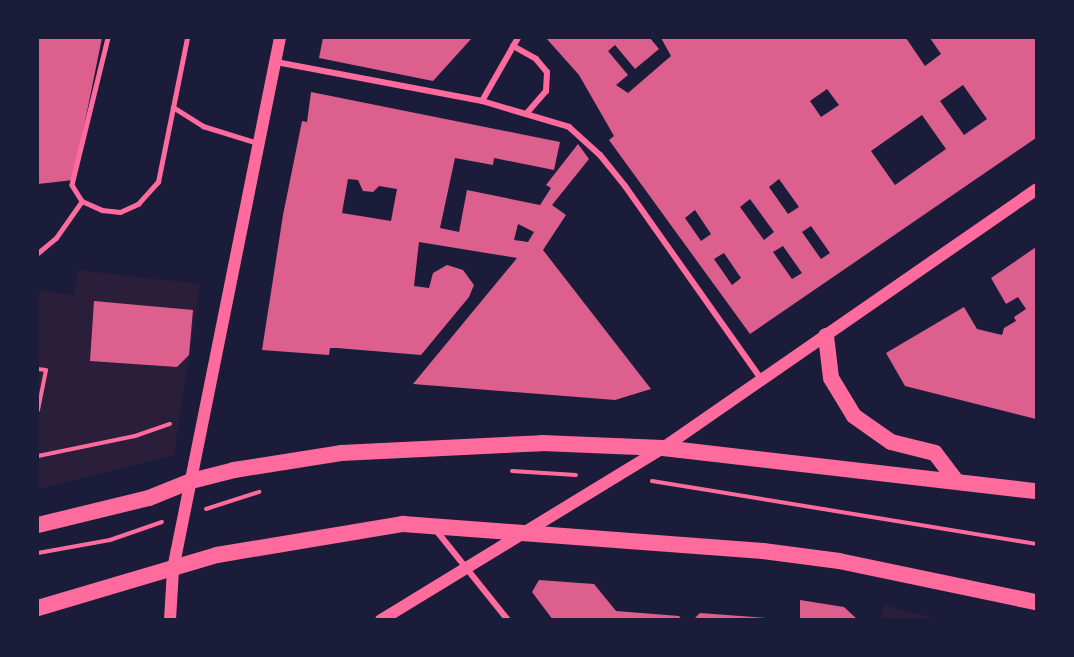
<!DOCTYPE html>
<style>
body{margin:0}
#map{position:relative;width:1074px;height:657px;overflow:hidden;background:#1b1b3a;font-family:"PT Sans Narrow",sans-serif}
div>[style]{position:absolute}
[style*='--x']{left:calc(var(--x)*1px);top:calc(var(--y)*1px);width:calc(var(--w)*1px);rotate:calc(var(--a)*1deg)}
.green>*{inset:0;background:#2a1e3b}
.building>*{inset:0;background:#dd5f8e}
.path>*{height:4px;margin:-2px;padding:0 2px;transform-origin:2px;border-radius:2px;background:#ff6b9d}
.service>*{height:4.5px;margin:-2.25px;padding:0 2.25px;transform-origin:2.25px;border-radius:2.25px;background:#ff6b9d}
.minor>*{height:6px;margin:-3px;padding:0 3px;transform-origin:3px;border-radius:3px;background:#ff6b9d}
.secondary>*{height:12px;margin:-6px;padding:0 6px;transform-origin:6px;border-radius:6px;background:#ff6b9d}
.trunk>*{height:16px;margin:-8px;padding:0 8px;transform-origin:8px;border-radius:8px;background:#ff6b9d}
span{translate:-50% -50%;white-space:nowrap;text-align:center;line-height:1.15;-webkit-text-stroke:4.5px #1b1b3a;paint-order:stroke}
.frame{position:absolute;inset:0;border:39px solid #1b1b3a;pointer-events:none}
</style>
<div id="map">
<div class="green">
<i style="clip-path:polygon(78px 270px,200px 284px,174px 455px,38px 489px,38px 290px,74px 295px)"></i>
<i style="clip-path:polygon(884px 605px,939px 619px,889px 619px,880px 617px)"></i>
</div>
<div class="building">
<i style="clip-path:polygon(38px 38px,102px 38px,73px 180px,38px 184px)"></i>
<i style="clip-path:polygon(323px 38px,472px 38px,433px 81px,319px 58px)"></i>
<i style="clip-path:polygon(evenodd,546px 38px,650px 38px,659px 49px,635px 69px,615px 45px,608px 51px,628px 75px,616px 85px,628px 93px,671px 56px,661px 38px,906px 38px,925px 66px,941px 54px,930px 38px,1036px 38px,1036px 138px,750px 334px,609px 140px,614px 136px,579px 75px,546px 38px,963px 85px,987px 119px,964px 135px,940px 101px,963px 85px,546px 38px,827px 89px,839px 105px,821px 117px,810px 101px,827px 89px,546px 38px,922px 115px,946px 149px,895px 185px,871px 151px,922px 115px,546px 38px,779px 179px,799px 207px,788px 214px,769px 187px,779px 179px,546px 38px,750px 199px,774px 232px,764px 240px,740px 207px,750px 199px,546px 38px,695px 210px,711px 234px,701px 241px,685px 218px,695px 210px,546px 38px,811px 226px,830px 253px,821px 259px,802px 232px,811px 226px,546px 38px,783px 246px,802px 273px,792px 279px,773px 252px,783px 246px,546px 38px,724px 253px,741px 278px,732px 285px,714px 259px,724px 253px)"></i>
<i style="clip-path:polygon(evenodd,311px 92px,560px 142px,554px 170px,494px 158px,493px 165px,455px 158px,440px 228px,459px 232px,467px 190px,540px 205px,551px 188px,546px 185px,578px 144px,589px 159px,552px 205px,566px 215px,543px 250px,651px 389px,615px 400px,413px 384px,517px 258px,419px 242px,414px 286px,429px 288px,433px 273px,447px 265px,463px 270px,474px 285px,469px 297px,421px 355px,337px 348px,330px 348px,329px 355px,262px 350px,283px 215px,302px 121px,307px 122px,311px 92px,348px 179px,358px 180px,363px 191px,373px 192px,379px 186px,397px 189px,391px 221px,342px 213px,348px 179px,311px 92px,518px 224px,534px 232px,528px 242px,514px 240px,518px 224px)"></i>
<i style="clip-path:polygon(1036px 247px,1036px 419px,905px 386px,886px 353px,964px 307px,977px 329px,1002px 335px,1004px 328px,1016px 321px,1014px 317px,1026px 309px,1018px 297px,1006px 304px,991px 278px)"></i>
<i style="clip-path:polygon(94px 301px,193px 310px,189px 355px,177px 367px,90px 361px)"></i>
<i style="clip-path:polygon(539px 580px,594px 584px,616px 611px,679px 616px,682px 620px,553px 620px,532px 592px)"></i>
<i style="clip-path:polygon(800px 600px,844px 607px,858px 620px,800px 620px)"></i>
<i style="clip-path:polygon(700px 613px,766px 618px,766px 620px,693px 620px)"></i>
</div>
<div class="path">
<i style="--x:38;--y:369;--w:8;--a:7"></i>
<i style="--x:46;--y:370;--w:41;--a:101.3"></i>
<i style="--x:38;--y:456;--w:99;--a:-11.7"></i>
<i style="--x:135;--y:436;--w:37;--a:-19"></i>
<i style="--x:512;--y:471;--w:64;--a:3.6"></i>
<i style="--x:652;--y:481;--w:389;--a:9.3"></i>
<i style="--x:206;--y:509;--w:56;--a:-17.8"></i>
<i style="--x:38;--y:553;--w:73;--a:-10.2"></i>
<i style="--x:110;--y:540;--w:55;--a:-19.1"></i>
</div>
<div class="service">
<i style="--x:108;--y:38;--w:151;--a:103.8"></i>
<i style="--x:72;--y:185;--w:19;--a:58"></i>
<i style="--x:82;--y:201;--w:22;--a:24"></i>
<i style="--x:102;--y:210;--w:18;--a:6"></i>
<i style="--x:120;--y:212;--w:20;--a:-24"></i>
<i style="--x:138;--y:204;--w:30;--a:-48"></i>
<i style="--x:158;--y:182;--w:147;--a:-78.6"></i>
<i style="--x:173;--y:107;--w:36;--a:32"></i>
<i style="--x:203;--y:126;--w:58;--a:17.2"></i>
<i style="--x:38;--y:253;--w:23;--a:-40"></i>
<i style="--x:56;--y:238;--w:45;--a:-54.9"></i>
</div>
<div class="minor">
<i style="--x:513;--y:46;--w:26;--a:29"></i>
<i style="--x:536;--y:59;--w:17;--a:50"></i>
<i style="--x:547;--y:72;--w:19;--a:93"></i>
<i style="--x:546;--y:91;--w:28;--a:131"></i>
<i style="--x:276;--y:62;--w:210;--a:10.7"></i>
<i style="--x:482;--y:101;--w:91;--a:16.6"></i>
<i style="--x:569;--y:127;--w:42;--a:42.1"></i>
<i style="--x:600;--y:155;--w:40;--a:51"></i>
<i style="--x:625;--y:186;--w:237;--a:54.8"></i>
<i style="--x:482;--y:101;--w:73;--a:-60.3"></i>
<i style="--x:435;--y:529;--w:117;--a:51.3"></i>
</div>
<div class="secondary">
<i style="--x:170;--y:620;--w:51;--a:-86.6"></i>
<i style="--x:173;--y:569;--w:542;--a:-78.61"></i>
<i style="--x:381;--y:620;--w:330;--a:-31.4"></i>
<i style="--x:663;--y:448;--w:454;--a:-34.7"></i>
</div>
<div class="trunk">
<i style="--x:826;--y:336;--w:42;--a:83.2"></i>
<i style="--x:831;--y:378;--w:44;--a:58.8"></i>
<i style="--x:854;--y:416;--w:45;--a:35.1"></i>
<i style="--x:891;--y:442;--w:45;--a:14"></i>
<i style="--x:935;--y:453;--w:34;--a:53"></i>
<i style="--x:38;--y:525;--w:114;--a:-13.7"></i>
<i style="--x:149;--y:498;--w:45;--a:-22"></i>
<i style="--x:191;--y:481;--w:44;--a:-14.3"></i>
<i style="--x:234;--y:470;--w:108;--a:-9"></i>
<i style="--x:341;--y:453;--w:201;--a:-2.8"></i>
<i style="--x:542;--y:443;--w:121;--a:2.4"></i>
<i style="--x:663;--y:448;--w:375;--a:6.6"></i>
<i style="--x:38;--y:608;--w:187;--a:-16.5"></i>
<i style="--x:217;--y:555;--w:189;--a:-9.5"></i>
<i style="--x:403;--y:524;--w:361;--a:4.3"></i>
<i style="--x:763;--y:551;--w:77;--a:7.5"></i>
<i style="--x:839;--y:561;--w:201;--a:11.8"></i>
</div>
<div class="frame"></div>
</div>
